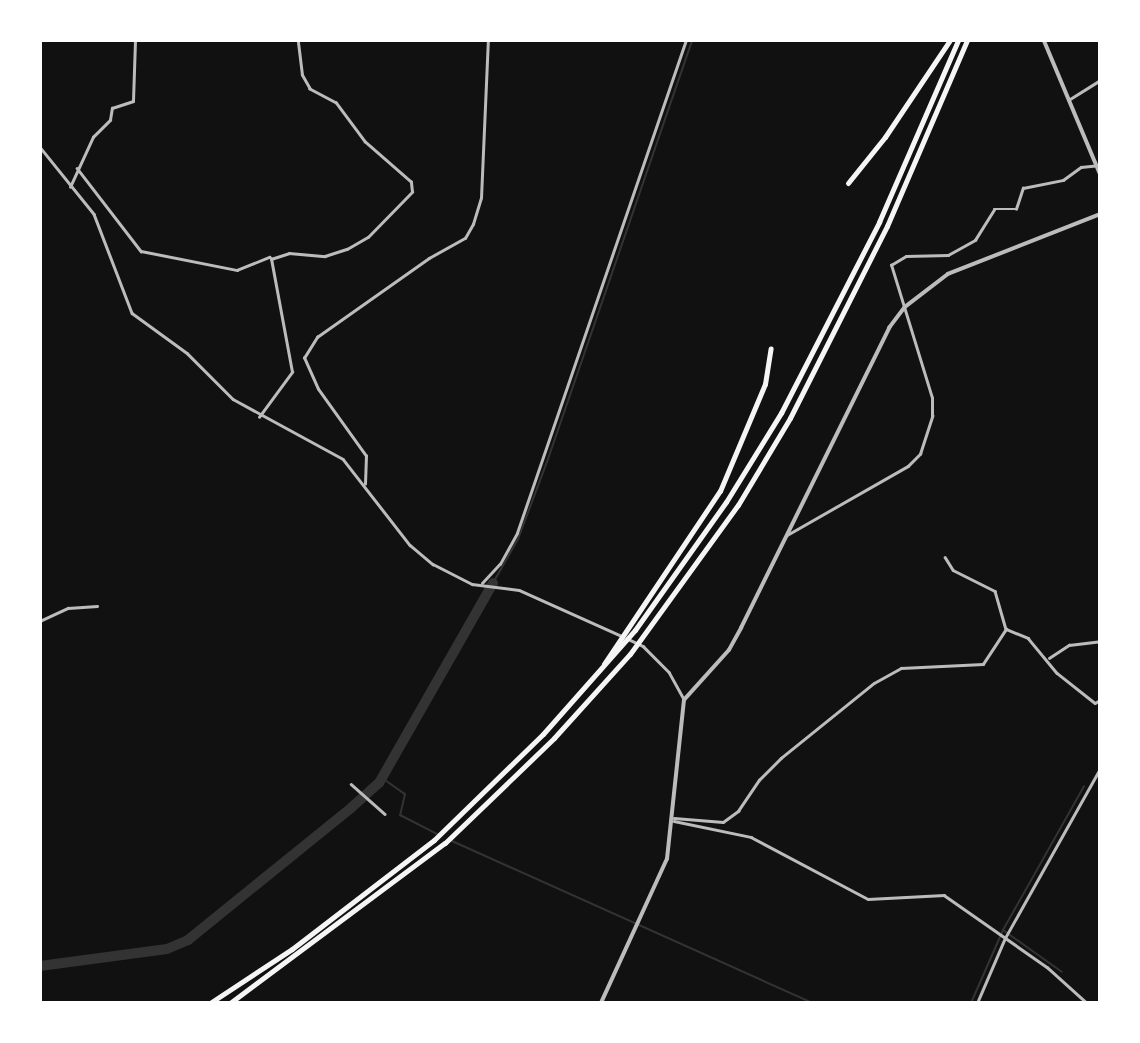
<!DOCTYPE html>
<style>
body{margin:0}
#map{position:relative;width:1140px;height:1043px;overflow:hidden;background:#111;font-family:"DejaVu Sans",sans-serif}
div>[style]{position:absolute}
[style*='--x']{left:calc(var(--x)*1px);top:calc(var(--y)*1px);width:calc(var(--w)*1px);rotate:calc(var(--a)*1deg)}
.stream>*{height:2px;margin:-1px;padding:0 1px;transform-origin:1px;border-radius:1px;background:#333}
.river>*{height:10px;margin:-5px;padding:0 5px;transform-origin:5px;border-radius:5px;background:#333}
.minor>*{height:2.5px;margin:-1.25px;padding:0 1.25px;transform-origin:1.25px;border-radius:1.25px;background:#bcbcbc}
.tertiary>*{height:3.5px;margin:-1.75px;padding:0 1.75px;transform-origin:1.75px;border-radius:1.75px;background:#bcbcbc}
.motorway>*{height:5px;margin:-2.5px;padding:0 2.5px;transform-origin:2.5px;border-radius:2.5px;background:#f5f5f5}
span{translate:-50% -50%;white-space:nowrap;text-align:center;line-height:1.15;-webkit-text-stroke:7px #fff;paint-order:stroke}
.frame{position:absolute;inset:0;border:42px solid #fff;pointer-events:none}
</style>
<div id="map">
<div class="stream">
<i style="--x:493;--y:583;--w:51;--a:-60.4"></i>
<i style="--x:518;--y:539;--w:85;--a:-69.4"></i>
<i style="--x:548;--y:459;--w:443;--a:-71"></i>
<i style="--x:382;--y:778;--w:28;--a:35"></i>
<i style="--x:405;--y:794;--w:22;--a:103"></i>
<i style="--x:400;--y:815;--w:42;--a:27.2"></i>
<i style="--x:452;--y:841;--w:395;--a:24.2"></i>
<i style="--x:1003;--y:930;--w:72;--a:35.4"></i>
<i style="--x:971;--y:1003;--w:80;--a:-66.3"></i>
<i style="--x:1003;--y:930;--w:165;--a:-60.6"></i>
</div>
<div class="river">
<i style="--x:40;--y:966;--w:128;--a:-7.6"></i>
<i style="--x:167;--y:949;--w:23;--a:-23"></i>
<i style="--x:188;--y:940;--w:210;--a:-39"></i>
<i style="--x:351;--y:808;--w:38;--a:-42"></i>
<i style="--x:379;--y:783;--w:230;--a:-60.3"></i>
</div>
<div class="minor">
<i style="--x:1070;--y:99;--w:36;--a:-32"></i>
<i style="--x:40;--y:147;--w:86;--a:51.1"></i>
<i style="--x:94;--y:214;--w:106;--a:69"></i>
<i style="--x:132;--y:313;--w:68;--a:36"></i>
<i style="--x:187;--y:353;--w:65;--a:45"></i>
<i style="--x:233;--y:399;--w:125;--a:28.6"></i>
<i style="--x:343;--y:459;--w:109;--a:52.1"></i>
<i style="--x:410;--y:545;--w:30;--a:40"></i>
<i style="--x:433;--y:564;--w:44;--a:27.1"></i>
<i style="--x:472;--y:584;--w:47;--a:7.3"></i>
<i style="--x:519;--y:590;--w:113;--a:24.1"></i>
<i style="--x:77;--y:168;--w:105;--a:52.4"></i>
<i style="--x:141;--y:251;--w:98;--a:11.2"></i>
<i style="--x:237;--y:270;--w:35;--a:-22"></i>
<i style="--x:70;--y:187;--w:55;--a:-65.3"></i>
<i style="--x:93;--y:137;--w:24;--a:-45"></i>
<i style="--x:110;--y:120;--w:12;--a:-81"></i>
<i style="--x:112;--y:108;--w:22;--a:-18"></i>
<i style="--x:133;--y:101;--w:61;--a:-88.1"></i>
<i style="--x:259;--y:417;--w:56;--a:-53.7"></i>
<i style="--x:292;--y:372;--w:115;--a:-100.5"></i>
<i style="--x:271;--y:259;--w:19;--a:-18"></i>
<i style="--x:289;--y:253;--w:36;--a:5"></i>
<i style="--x:325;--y:256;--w:23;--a:-18"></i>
<i style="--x:347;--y:249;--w:24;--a:-30"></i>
<i style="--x:368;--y:237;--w:63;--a:-45.6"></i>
<i style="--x:412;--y:192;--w:10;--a:-96"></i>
<i style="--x:411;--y:182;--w:61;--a:-139"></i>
<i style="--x:365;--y:142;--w:49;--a:-126.6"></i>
<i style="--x:336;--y:103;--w:30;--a:-152"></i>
<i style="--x:310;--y:89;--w:16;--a:-120"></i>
<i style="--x:302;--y:75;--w:35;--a:-97"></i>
<i style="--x:365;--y:484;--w:28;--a:-88"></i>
<i style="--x:366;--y:456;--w:82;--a:-125.6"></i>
<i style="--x:318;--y:389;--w:34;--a:-114"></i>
<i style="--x:304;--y:358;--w:25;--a:-58"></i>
<i style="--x:317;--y:337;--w:137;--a:-35.2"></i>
<i style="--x:429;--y:258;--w:41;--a:-29.1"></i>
<i style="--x:465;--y:238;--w:16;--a:-60"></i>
<i style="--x:473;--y:224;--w:27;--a:-73"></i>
<i style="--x:481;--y:198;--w:158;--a:-87.5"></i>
<i style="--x:787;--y:535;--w:139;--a:-29.7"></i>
<i style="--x:908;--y:466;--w:17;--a:-45"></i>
<i style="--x:920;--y:454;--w:40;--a:-72"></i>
<i style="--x:932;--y:416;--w:18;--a:-90"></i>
<i style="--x:932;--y:398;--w:139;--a:-107.1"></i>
<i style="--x:891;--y:265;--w:17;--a:-31"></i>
<i style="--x:906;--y:256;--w:42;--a:-1.4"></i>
<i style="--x:948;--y:255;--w:31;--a:-29"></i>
<i style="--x:975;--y:240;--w:36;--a:-58"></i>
<i style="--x:994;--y:209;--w:22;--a:0"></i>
<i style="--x:1016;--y:209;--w:22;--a:-72"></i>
<i style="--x:1023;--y:188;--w:41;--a:-11.3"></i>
<i style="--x:1063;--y:180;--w:22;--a:-36"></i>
<i style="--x:1081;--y:167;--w:19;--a:-6"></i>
<i style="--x:945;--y:557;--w:15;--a:58"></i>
<i style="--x:953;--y:570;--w:47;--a:26.6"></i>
<i style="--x:995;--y:591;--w:40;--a:74"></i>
<i style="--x:1006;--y:629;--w:24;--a:22"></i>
<i style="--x:1028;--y:638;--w:45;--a:50.4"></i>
<i style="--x:1057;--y:673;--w:48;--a:38.3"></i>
<i style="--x:1095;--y:703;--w:6;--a:-31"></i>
<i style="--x:482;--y:583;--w:26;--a:-47"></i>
<i style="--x:500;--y:564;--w:35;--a:-61"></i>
<i style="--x:517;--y:533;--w:521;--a:-71.08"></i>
<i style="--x:40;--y:621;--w:31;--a:-25"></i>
<i style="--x:68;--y:608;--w:29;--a:-4"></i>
<i style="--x:628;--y:639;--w:17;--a:25"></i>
<i style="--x:643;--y:646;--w:37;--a:45"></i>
<i style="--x:669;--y:672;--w:31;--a:61"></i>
<i style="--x:1049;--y:658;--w:24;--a:-33"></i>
<i style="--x:1069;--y:645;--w:31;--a:-7"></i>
<i style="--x:351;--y:784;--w:45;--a:41.4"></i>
<i style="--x:674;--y:818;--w:49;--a:4.7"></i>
<i style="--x:723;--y:822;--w:19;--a:-36"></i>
<i style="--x:738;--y:811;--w:37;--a:-56"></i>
<i style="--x:759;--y:780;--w:31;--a:-45"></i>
<i style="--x:781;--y:758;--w:119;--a:-38.9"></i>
<i style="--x:874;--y:683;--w:31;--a:-29"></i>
<i style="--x:901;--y:668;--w:82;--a:-2.8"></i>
<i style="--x:983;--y:664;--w:42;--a:-56.7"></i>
<i style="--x:674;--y:821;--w:79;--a:11.7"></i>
<i style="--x:751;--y:837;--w:132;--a:27.9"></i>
<i style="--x:868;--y:899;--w:76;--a:-3"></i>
<i style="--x:944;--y:895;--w:126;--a:35"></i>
<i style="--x:1047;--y:967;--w:54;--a:42"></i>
<i style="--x:977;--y:1003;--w:71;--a:-66.7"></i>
<i style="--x:1005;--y:938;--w:194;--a:-60.7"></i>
</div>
<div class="tertiary">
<i style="--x:1044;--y:40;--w:144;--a:67.2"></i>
<i style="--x:601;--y:1003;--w:158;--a:-65.4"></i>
<i style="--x:667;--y:859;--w:160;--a:-83.9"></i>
<i style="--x:684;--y:700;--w:67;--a:-48"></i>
<i style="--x:729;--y:650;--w:25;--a:-61"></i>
<i style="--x:741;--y:628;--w:335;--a:-63.7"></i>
<i style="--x:889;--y:328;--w:26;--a:-53"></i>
<i style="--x:905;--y:307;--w:54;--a:-37.5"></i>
<i style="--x:948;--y:274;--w:163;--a:-21.5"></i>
</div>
<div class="motorway">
<i style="--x:848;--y:183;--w:59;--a:-51.2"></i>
<i style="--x:885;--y:137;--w:117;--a:-56.2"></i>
<i style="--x:604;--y:664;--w:208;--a:-56.2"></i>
<i style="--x:720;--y:491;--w:116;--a:-67.2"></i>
<i style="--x:765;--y:384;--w:36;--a:-81"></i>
<i style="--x:210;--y:1003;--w:98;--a:-33.4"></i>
<i style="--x:292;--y:949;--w:179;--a:-37.5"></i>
<i style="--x:434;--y:840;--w:152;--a:-44.2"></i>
<i style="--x:543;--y:734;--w:139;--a:-48.5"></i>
<i style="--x:635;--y:630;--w:157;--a:-54.6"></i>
<i style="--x:726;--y:502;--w:105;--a:-58.3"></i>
<i style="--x:781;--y:413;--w:215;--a:-62.8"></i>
<i style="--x:879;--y:222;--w:198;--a:-66.5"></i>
<i style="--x:230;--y:1003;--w:268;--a:-36.7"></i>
<i style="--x:445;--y:843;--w:151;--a:-43.9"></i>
<i style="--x:554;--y:738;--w:113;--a:-47.9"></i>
<i style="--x:630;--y:654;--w:184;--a:-54.1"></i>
<i style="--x:738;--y:505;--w:101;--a:-59.1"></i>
<i style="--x:790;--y:418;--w:215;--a:-63.2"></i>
<i style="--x:887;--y:226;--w:202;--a:-66.7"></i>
</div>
<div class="frame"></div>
</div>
